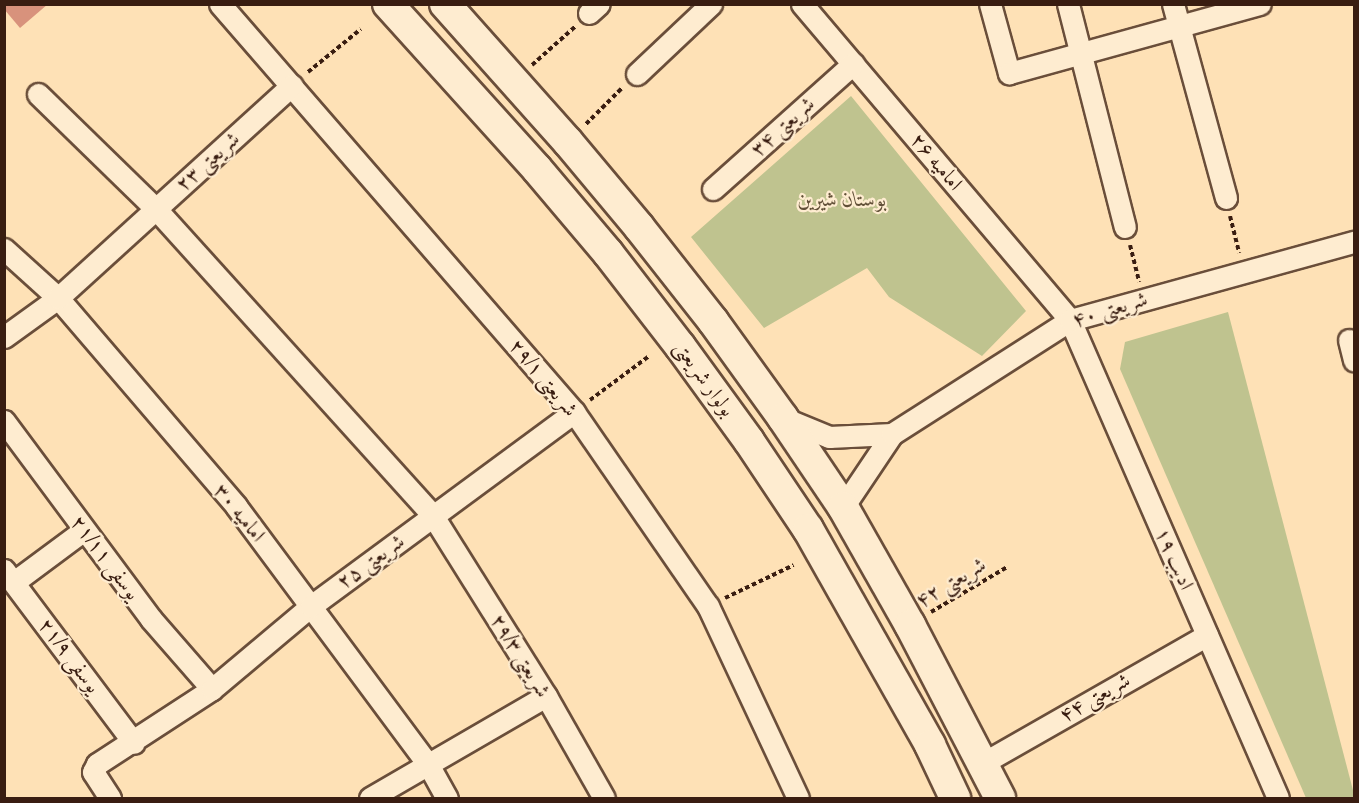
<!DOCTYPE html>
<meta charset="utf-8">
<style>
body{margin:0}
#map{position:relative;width:1359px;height:803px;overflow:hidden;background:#fee1b6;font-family:"Libre Bodoni",Amiri,serif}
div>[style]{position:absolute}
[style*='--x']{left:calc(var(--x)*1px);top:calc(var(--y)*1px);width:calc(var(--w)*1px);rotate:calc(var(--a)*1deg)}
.green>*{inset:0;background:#bfc38f}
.building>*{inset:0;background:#d8927c}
.path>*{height:4px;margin-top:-2px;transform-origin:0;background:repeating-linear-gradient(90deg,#391d11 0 4.5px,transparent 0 7.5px)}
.roads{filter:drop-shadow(2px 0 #6a4e3a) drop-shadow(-2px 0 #6a4e3a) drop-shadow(0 2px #6a4e3a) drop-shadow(0 -2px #6a4e3a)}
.street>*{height:21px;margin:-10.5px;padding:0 10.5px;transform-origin:10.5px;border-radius:10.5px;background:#feecd0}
.secondary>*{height:30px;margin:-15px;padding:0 15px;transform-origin:15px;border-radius:15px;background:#feecd0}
span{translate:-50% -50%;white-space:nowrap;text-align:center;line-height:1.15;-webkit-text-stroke:4.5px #feecd0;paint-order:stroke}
.street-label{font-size:21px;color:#391d11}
.park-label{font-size:21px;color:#614f37;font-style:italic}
.frame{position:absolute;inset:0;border:6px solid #391d11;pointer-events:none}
</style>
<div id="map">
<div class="green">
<i style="clip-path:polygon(851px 96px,1026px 311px,982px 356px,889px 297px,867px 268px,764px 328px,691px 237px)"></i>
<i style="clip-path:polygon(1228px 312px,1354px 794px,1354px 798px,1306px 798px,1120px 369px,1125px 342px)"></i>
</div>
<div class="building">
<i style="clip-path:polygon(4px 4px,48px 4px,20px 28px,4px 9px)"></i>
</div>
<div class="path">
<i style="--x:532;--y:65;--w:59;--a:-41.6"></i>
<i style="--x:308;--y:72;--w:68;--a:-39.1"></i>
<i style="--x:586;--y:124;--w:52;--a:-45"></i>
<i style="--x:1230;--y:216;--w:38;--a:76"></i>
<i style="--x:1130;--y:245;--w:38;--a:76"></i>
<i style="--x:590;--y:400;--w:74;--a:-36.7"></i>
<i style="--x:725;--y:598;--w:76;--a:-25.6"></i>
<i style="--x:931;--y:612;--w:88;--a:-30.6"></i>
</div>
<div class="roads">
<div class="street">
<i style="--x:220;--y:4;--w:540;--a:49.05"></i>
<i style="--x:574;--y:412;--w:236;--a:55.4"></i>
<i style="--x:708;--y:606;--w:212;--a:64.9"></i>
<i style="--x:802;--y:4;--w:414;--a:49.7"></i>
<i style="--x:1070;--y:320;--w:521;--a:66.48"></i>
<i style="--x:990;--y:4;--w:72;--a:74.6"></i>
<i style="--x:1009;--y:73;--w:260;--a:-15.4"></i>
<i style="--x:1068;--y:4;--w:230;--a:75.7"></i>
<i style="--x:1173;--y:4;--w:201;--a:74.7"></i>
<i style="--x:589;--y:13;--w:13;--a:-42"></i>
<i style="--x:637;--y:74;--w:102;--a:-43.4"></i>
<i style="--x:38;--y:94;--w:165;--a:44.3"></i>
<i style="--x:156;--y:209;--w:413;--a:47.9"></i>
<i style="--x:433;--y:516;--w:213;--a:57.9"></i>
<i style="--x:546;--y:696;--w:117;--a:60.4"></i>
<i style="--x:713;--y:189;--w:188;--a:-41.8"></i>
<i style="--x:4;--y:249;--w:73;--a:42.2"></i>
<i style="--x:58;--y:298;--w:274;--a:49.4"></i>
<i style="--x:236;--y:506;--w:324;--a:53.4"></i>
<i style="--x:429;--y:766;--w:37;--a:61"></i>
<i style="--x:4;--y:337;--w:67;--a:-35.8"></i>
<i style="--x:58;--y:298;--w:316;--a:-42.3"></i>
<i style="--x:1349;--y:340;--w:21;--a:76"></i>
<i style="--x:783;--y:418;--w:50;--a:22.4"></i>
<i style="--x:829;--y:437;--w:63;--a:-2.7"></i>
<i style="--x:892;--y:434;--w:88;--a:123.9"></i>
<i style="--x:4;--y:421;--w:247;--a:53.4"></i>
<i style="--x:151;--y:619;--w:93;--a:48.9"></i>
<i style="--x:892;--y:434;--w:211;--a:-32.6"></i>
<i style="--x:1070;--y:320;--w:295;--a:-15.4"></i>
<i style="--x:4;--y:570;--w:216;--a:53.1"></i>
<i style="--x:14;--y:582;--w:87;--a:-36.6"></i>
<i style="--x:983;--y:763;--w:258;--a:-29.7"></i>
<i style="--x:110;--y:798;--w:31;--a:-123"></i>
<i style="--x:93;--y:772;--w:9;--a:-63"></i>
<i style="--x:97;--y:764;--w:137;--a:-33.1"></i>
<i style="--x:212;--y:689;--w:129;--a:-40"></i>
<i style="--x:311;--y:606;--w:327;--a:-36.4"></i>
<i style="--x:370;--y:798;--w:203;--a:-30.1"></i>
</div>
<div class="secondary">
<i style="--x:388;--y:4;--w:222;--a:47.9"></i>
<i style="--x:537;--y:169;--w:110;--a:49.8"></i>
<i style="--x:608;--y:253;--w:118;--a:52.3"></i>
<i style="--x:680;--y:346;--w:117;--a:54"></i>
<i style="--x:749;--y:441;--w:106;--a:56.2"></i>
<i style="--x:808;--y:529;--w:248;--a:60.5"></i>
<i style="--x:930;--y:745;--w:59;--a:64.7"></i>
<i style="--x:445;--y:4;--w:185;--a:48.3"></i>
<i style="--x:568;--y:142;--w:111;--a:50.1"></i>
<i style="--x:639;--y:227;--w:120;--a:51.8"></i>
<i style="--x:713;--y:321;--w:120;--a:54.2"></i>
<i style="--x:783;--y:418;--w:107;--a:56"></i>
<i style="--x:843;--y:507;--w:136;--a:60.4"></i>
<i style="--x:910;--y:625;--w:195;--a:62.5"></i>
</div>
</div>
<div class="street-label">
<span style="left:783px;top:127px;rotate:-42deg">شریعتی ۳۴</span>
<span style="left:208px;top:162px;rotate:-42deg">شریعتی ۲۳</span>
<span style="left:936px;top:162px;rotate:50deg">امامیه ۲۶</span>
<span style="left:1110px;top:310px;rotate:-17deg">شریعتی ۴۰</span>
<span style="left:543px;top:378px;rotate:50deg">شریعتی ۲۹/۱</span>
<span style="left:704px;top:379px;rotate:54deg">بولوار شریعتی</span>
<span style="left:239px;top:513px;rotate:51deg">امامیه ۳۰</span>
<span style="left:105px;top:558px;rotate:53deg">یوسفی ۲۱/۱۱</span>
<span style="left:1174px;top:559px;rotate:66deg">ادیب ۱۹</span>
<span style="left:371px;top:562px;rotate:-36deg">شریعتی ۲۵</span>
<span style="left:951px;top:583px;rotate:-31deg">شریعتی ۴۲</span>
<span style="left:69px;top:656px;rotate:53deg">یوسفی ۲۱/۹</span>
<span style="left:520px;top:656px;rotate:58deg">شریعتی ۲۹/۳</span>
<span style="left:1095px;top:698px;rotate:-30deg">شریعتی ۴۴</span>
</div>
<div class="park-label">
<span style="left:842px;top:200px">بوستان شیرین</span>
</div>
<div class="frame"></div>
</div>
